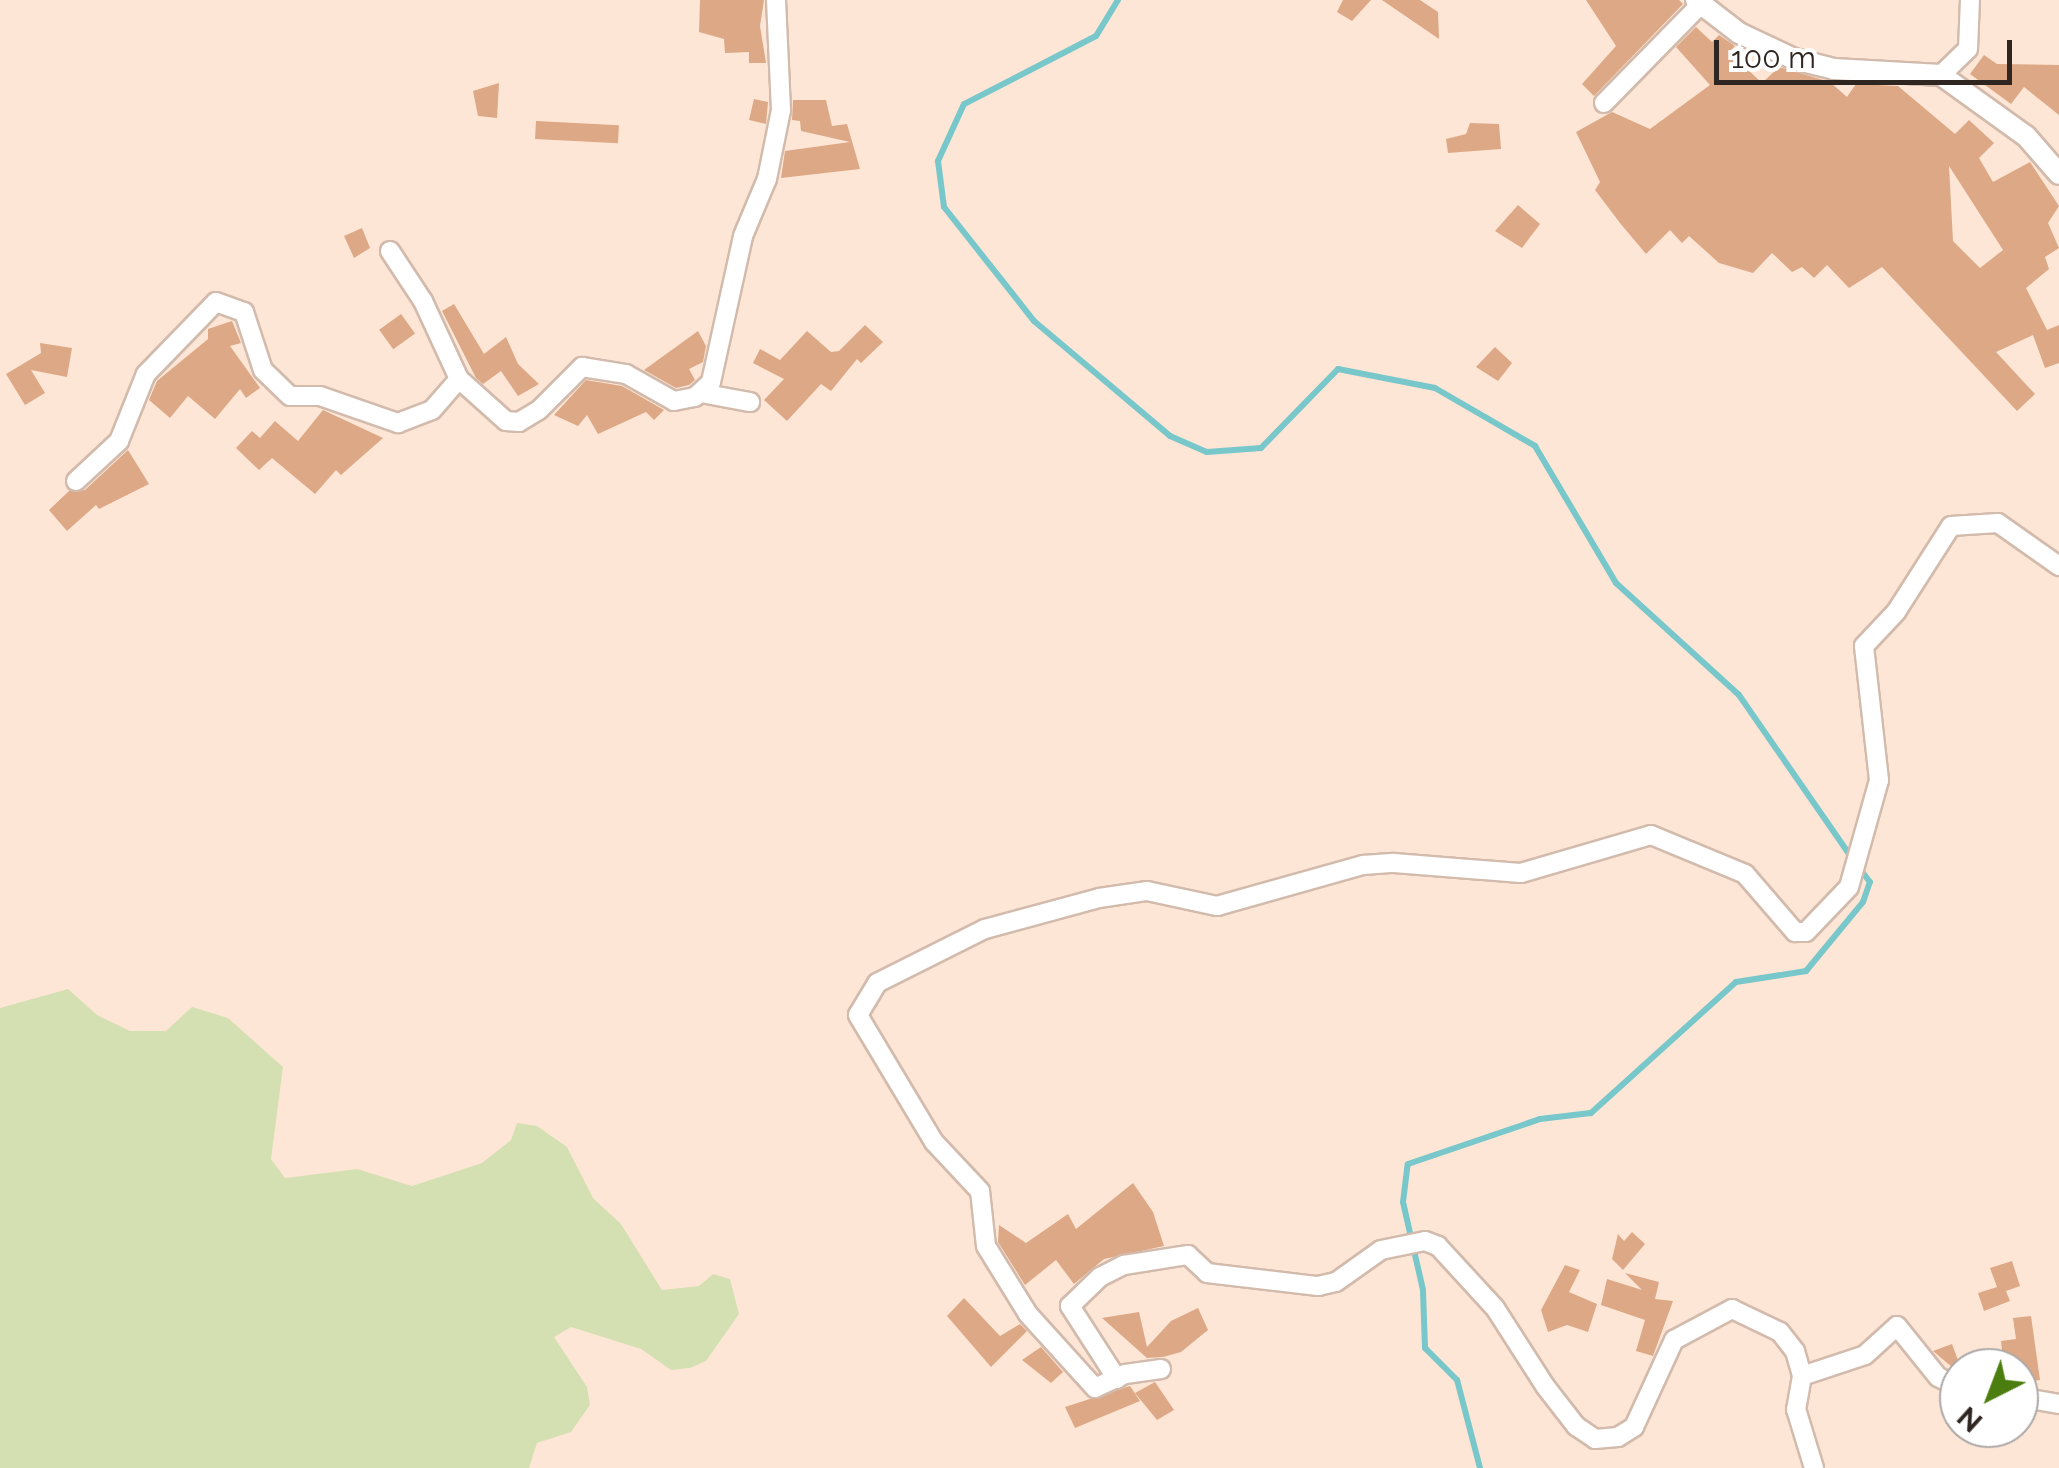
<!DOCTYPE html>
<style>
body{margin:0}
#map{position:relative;width:2059px;height:1468px;overflow:hidden;background:#fee6d6;font-family:Raleway,sans-serif}
div>[style]{position:absolute}
[style*='--x']{left:calc(var(--x)*1px);top:calc(var(--y)*1px);width:calc(var(--w)*1px);rotate:calc(var(--a)*1deg)}
.green>*{inset:0;background:#d5e0b2}
.stream>*{height:6px;margin:-3px;padding:0 3px;transform-origin:3px;border-radius:3px;background:#78c7ca}
.building>*{inset:0;background:#dda885;transform-origin:0 0}
.roads{filter:drop-shadow(2px 0 #d2bbac) drop-shadow(-2px 0 #d2bbac) drop-shadow(0 2px #d2bbac) drop-shadow(0 -2px #d2bbac)}
.minor>*{height:18px;margin:-9px;padding:0 9px;transform-origin:9px;border-radius:9px;background:#fff}
.tertiary>*{height:20px;margin:-10px;padding:0 10px;transform-origin:10px;border-radius:10px;background:#fff}
span{translate:-50% -50%;white-space:nowrap;text-align:center;line-height:1.15;-webkit-text-stroke:9px #fff;paint-order:stroke}
.north{position:absolute;left:1939px;top:1348px;width:100px;height:100px;box-sizing:border-box;background:#fff;border:2px solid #aca8a6;border-radius:50%;rotate:222deg;font-size:28px;font-weight:700;line-height:40px;text-align:center;color:#2f2621}
.north::after{content:'';display:block;margin:auto;width:35px;height:45px;background:#4c7e0f;clip-path:polygon(50% 0,100% 100%,50% 72%,0 100%)}
.scale{position:absolute;left:1714px;top:40px;width:298px;height:45px;box-sizing:border-box;border:5px solid #2f2621;border-top:0;padding-left:12px;font-size:30px;line-height:35px;white-space:nowrap;color:#2f2621;-webkit-text-stroke:8px #fff;paint-order:stroke}
</style>
<div id="map">
<div class="green">
<i style="clip-path:polygon(68px 989px,97px 1015px,130px 1031px,166px 1031px,192px 1007px,228px 1018px,283px 1067px,271px 1159px,285px 1178px,357px 1169px,412px 1186px,482px 1163px,511px 1140px,517px 1123px,537px 1126px,567px 1147px,593px 1198px,621px 1224px,662px 1290px,699px 1286px,713px 1274px,730px 1279px,739px 1314px,706px 1361px,690px 1368px,671px 1370px,641px 1349px,571px 1327px,554px 1337px,587px 1387px,590px 1405px,571px 1432px,537px 1443px,529px 1468px,0 1468px,0 1008px)"></i>
</div>
<div class="stream">
<i style="--x:1118;--y:0;--w:42;--a:121.4"></i>
<i style="--x:1096;--y:36;--w:148;--a:152.7"></i>
<i style="--x:964;--y:104;--w:63;--a:114.5"></i>
<i style="--x:938;--y:161;--w:46;--a:82.6"></i>
<i style="--x:944;--y:207;--w:145;--a:51.7"></i>
<i style="--x:1034;--y:321;--w:178;--a:40.2"></i>
<i style="--x:1170;--y:436;--w:40;--a:23.4"></i>
<i style="--x:1207;--y:452;--w:54;--a:-4.2"></i>
<i style="--x:1261;--y:448;--w:110;--a:-45.7"></i>
<i style="--x:1338;--y:369;--w:99;--a:11.1"></i>
<i style="--x:1435;--y:388;--w:116;--a:30.1"></i>
<i style="--x:1535;--y:446;--w:159;--a:59.4"></i>
<i style="--x:1616;--y:583;--w:166;--a:42.3"></i>
<i style="--x:1739;--y:695;--w:198;--a:55.3"></i>
<i style="--x:1480;--y:1468;--w:91;--a:-104.6"></i>
<i style="--x:1457;--y:1380;--w:45;--a:-135"></i>
<i style="--x:1425;--y:1348;--w:58;--a:-92"></i>
<i style="--x:1423;--y:1290;--w:90;--a:-102.8"></i>
<i style="--x:1403;--y:1202;--w:38;--a:-83"></i>
<i style="--x:1408;--y:1164;--w:139;--a:-18.8"></i>
<i style="--x:1540;--y:1119;--w:51;--a:-6.7"></i>
<i style="--x:1591;--y:1113;--w:195;--a:-42.1"></i>
<i style="--x:1736;--y:982;--w:71;--a:-8.9"></i>
<i style="--x:1806;--y:971;--w:89;--a:-50.4"></i>
<i style="--x:1863;--y:902;--w:21;--a:-71"></i>
<i style="--x:1870;--y:882;--w:18;--a:-128"></i>
</div>
<div class="building">
<i style="clip-path:polygon(700px 0,764px 0,760px 26px,766px 63px,749px 63px,749px 52px,725px 53px,724px 39px,699px 32px)"></i>
<i style="clip-path:polygon(1343px 0,1371px 0,1352px 21px,1337px 12px)"></i>
<i style="clip-path:polygon(1382px 0,1420px 0,1438px 12px,1439px 39px)"></i>
<i style="clip-path:polygon(1586px 0,1679px 0,1683px 4px,1594px 96px,1582px 84px,1616px 46px)"></i>
<i style="clip-path:polygon(evenodd,1696px 27px,1712px 42px,1719px 35px,1735px 46px,1729px 52px,1762px 83px,1779px 67px,1830px 82px,1847px 97px,1856px 84px,1898px 86px,1955px 134px,1969px 120px,1994px 143px,1979px 158px,1993px 182px,2030px 162px,2059px 206px,2048px 223px,2059px 248px,2045px 257px,2049px 269px,2026px 288px,2047px 330px,2059px 325px,2059px 363px,2045px 368px,2033px 335px,1996px 352px,2035px 394px,2017px 411px,1882px 267px,1849px 288px,1827px 265px,1814px 278px,1802px 267px,1792px 272px,1772px 253px,1753px 273px,1719px 263px,1689px 236px,1682px 243px,1670px 230px,1646px 254px,1620px 223px,1595px 190px,1600px 182px,1576px 132px,1612px 112px,1650px 129px,1710px 85px,1676px 47px,1696px 27px,1949px 166px,2003px 250px,1980px 268px,1953px 241px,1949px 166px)"></i>
<i style="clip-path:polygon(1984px 55px,1997px 64px,2059px 65px,2059px 115px,2024px 87px,2011px 104px,1970px 74px)"></i>
<i style="clip-path:polygon(499px 83px,497px 118px,478px 116px,473px 91px)"></i>
<i style="clip-path:polygon(754px 99px,768px 102px,766px 124px,749px 120px)"></i>
<i style="clip-path:polygon(793px 100px,826px 100px,832px 126px,847px 124px,860px 169px,781px 178px,785px 151px,850px 142px,801px 131px,800px 121px,792px 120px)"></i>
<i style="left:536px;top:121px;width:83px;height:18px;rotate:3deg"></i>
<i style="clip-path:polygon(1470px 123px,1499px 124px,1501px 149px,1448px 153px,1446px 139px,1466px 134px)"></i>
<i style="clip-path:polygon(1518px 205px,1540px 224px,1522px 248px,1495px 231px)"></i>
<i style="clip-path:polygon(362px 228px,370px 248px,354px 258px,344px 236px)"></i>
<i style="clip-path:polygon(454px 304px,484px 354px,506px 337px,518px 364px,539px 384px,518px 396px,501px 371px,483px 384px,476px 378px,442px 311px)"></i>
<i style="left:401px;top:314px;width:24px;height:27px;rotate:54deg"></i>
<i style="clip-path:polygon(232px 321px,241px 343px,230px 346px,260px 388px,246px 398px,240px 389px,215px 419px,188px 396px,170px 418px,149px 400px,157px 381px,208px 339px,208px 329px)"></i>
<i style="clip-path:polygon(865px 325px,883px 342px,861px 363px,857px 359px,831px 391px,821px 384px,787px 421px,764px 400px,784px 379px,753px 363px,760px 349px,780px 360px,807px 331px,831px 352px,839px 351px)"></i>
<i style="clip-path:polygon(698px 331px,706px 346px,703px 362px,689px 369px,695px 380px,689px 385px,676px 388px,644px 370px)"></i>
<i style="clip-path:polygon(40px 343px,72px 348px,67px 377px,31px 370px,45px 393px,25px 405px,6px 374px,41px 353px)"></i>
<i style="clip-path:polygon(1495px 347px,1512px 363px,1498px 381px,1476px 367px)"></i>
<i style="clip-path:polygon(586px 380px,622px 386px,664px 410px,654px 420px,646px 412px,598px 434px,587px 415px,578px 426px,554px 415px)"></i>
<i style="clip-path:polygon(323px 410px,383px 438px,341px 475px,336px 470px,315px 494px,272px 458px,259px 470px,236px 448px,252px 431px,260px 438px,275px 421px,298px 441px)"></i>
<i style="clip-path:polygon(128px 450px,149px 484px,99px 509px,96px 505px,67px 531px,49px 510px,69px 491px,85px 490px)"></i>
<i style="clip-path:polygon(1133px 1183px,1153px 1212px,1164px 1246px,1104px 1259px,1074px 1284px,1056px 1260px,1025px 1285px,998px 1242px,999px 1225px,1026px 1243px,1068px 1214px,1076px 1229px)"></i>
<i style="clip-path:polygon(1632px 1232px,1645px 1244px,1623px 1270px,1612px 1259px,1618px 1234px,1624px 1241px)"></i>
<i style="clip-path:polygon(2012px 1261px,2020px 1286px,2006px 1291px,2010px 1301px,1984px 1311px,1978px 1293px,1997px 1287px,1990px 1268px)"></i>
<i style="clip-path:polygon(1565px 1265px,1580px 1270px,1569px 1292px,1597px 1304px,1588px 1332px,1567px 1325px,1548px 1332px,1541px 1310px)"></i>
<i style="clip-path:polygon(1625px 1273px,1659px 1282px,1655px 1299px,1673px 1301px,1653px 1356px,1636px 1351px,1645px 1320px,1601px 1305px,1607px 1279px,1642px 1290px)"></i>
<i style="clip-path:polygon(964px 1298px,1000px 1336px,1020px 1324px,1027px 1331px,991px 1367px,947px 1316px)"></i>
<i style="clip-path:polygon(1198px 1308px,1208px 1330px,1181px 1352px,1163px 1357px,1147px 1358px,1102px 1318px,1139px 1312px,1147px 1347px,1171px 1321px)"></i>
<i style="clip-path:polygon(2031px 1316px,2040px 1380px,2019px 1383px,2019px 1368px,2004px 1368px,2001px 1341px,2016px 1339px,2013px 1318px)"></i>
<i style="clip-path:polygon(1952px 1344px,1959px 1363px,1959px 1373px,1933px 1351px)"></i>
<i style="clip-path:polygon(1041px 1347px,1063px 1372px,1051px 1383px,1022px 1360px)"></i>
<i style="clip-path:polygon(1155px 1382px,1174px 1410px,1157px 1420px,1135px 1393px)"></i>
<i style="clip-path:polygon(1130px 1386px,1140px 1401px,1075px 1428px,1065px 1407px)"></i>
</div>
<div class="roads">
<div class="minor">
<i style="--x:1941;--y:75;--w:37;--a:-44"></i>
<i style="--x:1968;--y:49;--w:49;--a:-87.7"></i>
<i style="--x:1604;--y:103;--w:139;--a:-45.6"></i>
<i style="--x:390;--y:251;--w:60;--a:56.6"></i>
<i style="--x:423;--y:301;--w:86;--a:65.2"></i>
<i style="--x:459;--y:379;--w:63;--a:41.8"></i>
<i style="--x:506;--y:421;--w:13;--a:4"></i>
<i style="--x:519;--y:422;--w:23;--a:-31"></i>
<i style="--x:539;--y:410;--w:61;--a:-45"></i>
<i style="--x:582;--y:367;--w:45;--a:9"></i>
<i style="--x:626;--y:374;--w:55;--a:29.4"></i>
<i style="--x:674;--y:401;--w:21;--a:-11"></i>
<i style="--x:695;--y:397;--w:22;--a:-43"></i>
<i style="--x:711;--y:382;--w:149;--a:-77.6"></i>
<i style="--x:743;--y:236;--w:62;--a:-67.2"></i>
<i style="--x:767;--y:179;--w:70;--a:-78.5"></i>
<i style="--x:781;--y:110;--w:110;--a:-92.6"></i>
<i style="--x:701;--y:393;--w:50;--a:10.4"></i>
<i style="--x:76;--y:481;--w:59;--a:-42.9"></i>
<i style="--x:119;--y:441;--w:72;--a:-68.1"></i>
<i style="--x:146;--y:374;--w:100;--a:-45.8"></i>
<i style="--x:216;--y:302;--w:30;--a:20"></i>
<i style="--x:244;--y:312;--w:61;--a:71.9"></i>
<i style="--x:263;--y:370;--w:37;--a:44"></i>
<i style="--x:290;--y:396;--w:30;--a:0"></i>
<i style="--x:320;--y:396;--w:83;--a:19.1"></i>
<i style="--x:398;--y:423;--w:36;--a:-21"></i>
<i style="--x:432;--y:410;--w:41;--a:-48.9"></i>
<i style="--x:1161;--y:1369;--w:36;--a:172"></i>
<i style="--x:1125;--y:1374;--w:33;--a:155"></i>
<i style="--x:1095;--y:1388;--w:100;--a:-132.2"></i>
<i style="--x:1028;--y:1314;--w:80;--a:-121.7"></i>
<i style="--x:986;--y:1246;--w:55;--a:-96.2"></i>
<i style="--x:980;--y:1191;--w:67;--a:-133.2"></i>
<i style="--x:934;--y:1142;--w:148;--a:-120.9"></i>
<i style="--x:858;--y:1015;--w:37;--a:-59"></i>
<i style="--x:877;--y:983;--w:121;--a:-26.6"></i>
<i style="--x:985;--y:929;--w:118;--a:-15.2"></i>
<i style="--x:1099;--y:898;--w:49;--a:-8.3"></i>
<i style="--x:1147;--y:891;--w:72;--a:12.1"></i>
<i style="--x:1217;--y:906;--w:152;--a:-15.7"></i>
<i style="--x:1363;--y:865;--w:31;--a:-4"></i>
<i style="--x:1394;--y:863;--w:127;--a:4.5"></i>
<i style="--x:1521;--y:873;--w:135;--a:-16.3"></i>
<i style="--x:1651;--y:835;--w:102;--a:22.5"></i>
<i style="--x:1745;--y:874;--w:77;--a:49.2"></i>
<i style="--x:1795;--y:932;--w:11;--a:0"></i>
<i style="--x:1806;--y:932;--w:62;--a:-46.3"></i>
<i style="--x:1849;--y:887;--w:111;--a:-74.3"></i>
<i style="--x:1879;--y:780;--w:135;--a:-96.4"></i>
<i style="--x:1864;--y:646;--w:47;--a:-46.7"></i>
<i style="--x:1896;--y:612;--w:102;--a:-57.4"></i>
<i style="--x:1951;--y:526;--w:47;--a:-3.7"></i>
<i style="--x:1998;--y:523;--w:75;--a:35.2"></i>
<i style="--x:1802;--y:1376;--w:34;--a:100"></i>
<i style="--x:1796;--y:1409;--w:62;--a:73"></i>
<i style="--x:1117;--y:1379;--w:87;--a:-122.8"></i>
<i style="--x:1070;--y:1306;--w:42;--a:-44"></i>
<i style="--x:1100;--y:1277;--w:27;--a:-27"></i>
<i style="--x:1124;--y:1265;--w:65;--a:-8.9"></i>
<i style="--x:1188;--y:1255;--w:26;--a:43"></i>
<i style="--x:1207;--y:1273;--w:112;--a:6.7"></i>
<i style="--x:1318;--y:1286;--w:18;--a:-13"></i>
<i style="--x:1336;--y:1282;--w:55;--a:-35.4"></i>
<i style="--x:1381;--y:1250;--w:45;--a:-11.6"></i>
<i style="--x:1425;--y:1241;--w:14;--a:21"></i>
<i style="--x:1438;--y:1246;--w:84;--a:47.4"></i>
<i style="--x:1495;--y:1308;--w:93;--a:57.3"></i>
<i style="--x:1545;--y:1386;--w:51;--a:52.2"></i>
<i style="--x:1576;--y:1426;--w:23;--a:34"></i>
<i style="--x:1595;--y:1439;--w:23;--a:-5"></i>
<i style="--x:1618;--y:1437;--w:19;--a:-32"></i>
<i style="--x:1634;--y:1427;--w:96;--a:-65.3"></i>
<i style="--x:1674;--y:1340;--w:66;--a:-28.1"></i>
<i style="--x:1732;--y:1309;--w:53;--a:25.6"></i>
<i style="--x:1780;--y:1332;--w:24;--a:52"></i>
<i style="--x:1795;--y:1351;--w:26;--a:74"></i>
<i style="--x:1802;--y:1376;--w:66;--a:-18.4"></i>
<i style="--x:1865;--y:1355;--w:43;--a:-42.2"></i>
<i style="--x:1897;--y:1326;--w:65;--a:51.2"></i>
<i style="--x:1938;--y:1377;--w:23;--a:25"></i>
<i style="--x:2019;--y:1397;--w:41;--a:9.9"></i>
</div>
<div class="tertiary">
<i style="--x:1696;--y:0;--w:54;--a:37.5"></i>
<i style="--x:1739;--y:33;--w:61;--a:25.3"></i>
<i style="--x:1794;--y:59;--w:41;--a:14"></i>
<i style="--x:1834;--y:69;--w:107;--a:3.2"></i>
<i style="--x:1941;--y:75;--w:105;--a:35.7"></i>
<i style="--x:2026;--y:136;--w:50;--a:49"></i>
</div>
</div>
<div class="north">N</div>
<div class="scale">100 m</div>
</div>
